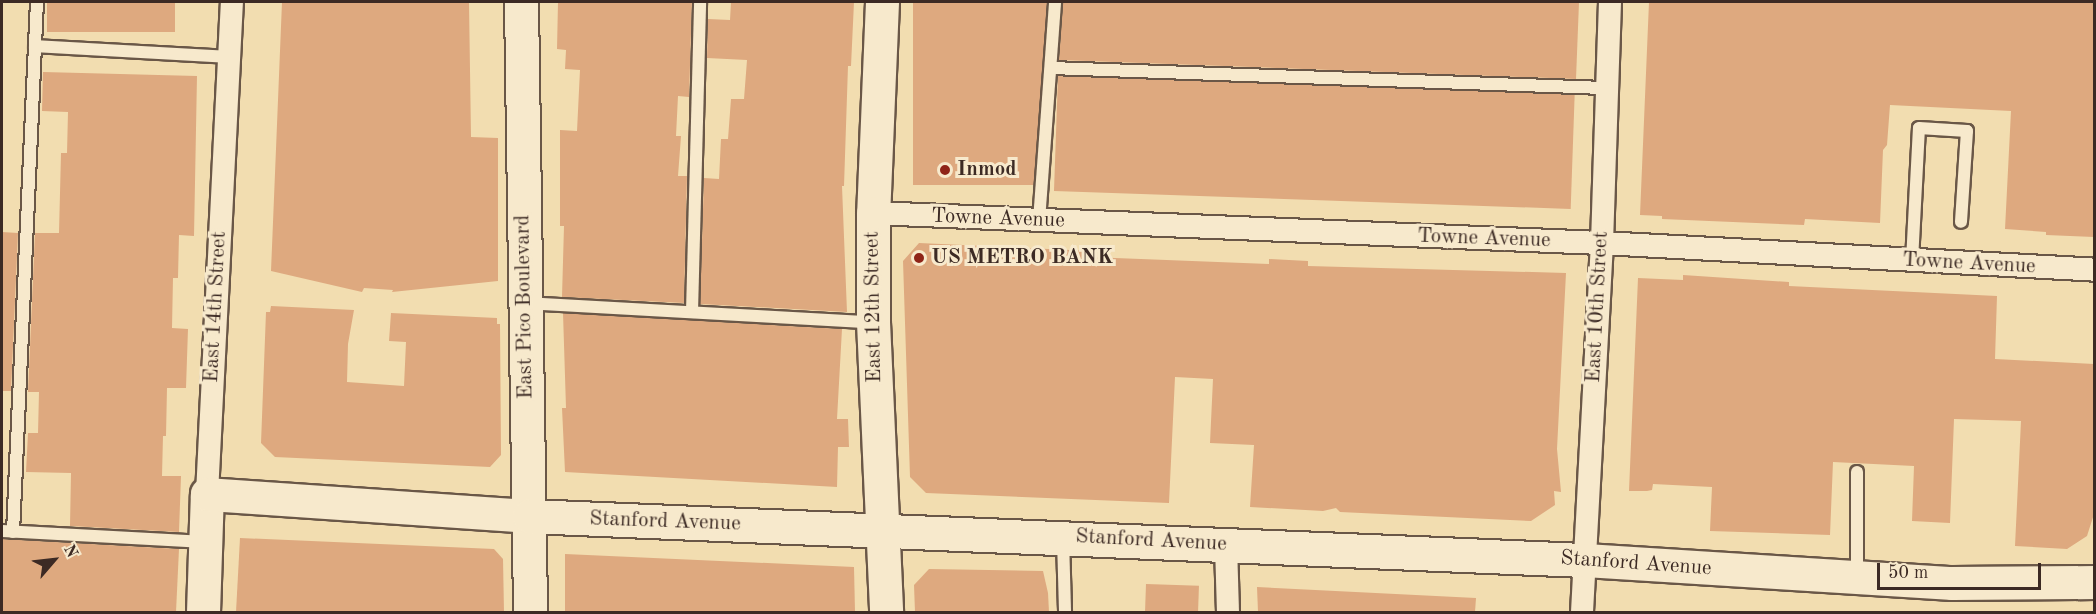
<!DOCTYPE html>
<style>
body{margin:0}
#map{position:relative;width:2096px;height:614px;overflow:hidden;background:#f2ddb0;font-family:"Old Standard TT",serif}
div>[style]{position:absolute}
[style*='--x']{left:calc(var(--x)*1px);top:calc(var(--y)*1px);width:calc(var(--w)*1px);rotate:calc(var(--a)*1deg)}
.building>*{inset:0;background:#dea97f;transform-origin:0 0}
.roads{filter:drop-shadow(2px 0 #6a5747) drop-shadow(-2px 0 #6a5747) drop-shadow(0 2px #6a5747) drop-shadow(0 -2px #6a5747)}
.lane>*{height:12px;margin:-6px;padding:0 6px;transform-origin:6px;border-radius:6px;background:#f7e9cc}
.street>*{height:22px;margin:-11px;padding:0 11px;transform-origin:11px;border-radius:11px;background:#f7e9cc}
.secondary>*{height:33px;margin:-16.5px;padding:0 16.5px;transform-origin:16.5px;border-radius:16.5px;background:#f7e9cc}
.dots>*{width:16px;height:16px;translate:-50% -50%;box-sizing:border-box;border:3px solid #f7e9cc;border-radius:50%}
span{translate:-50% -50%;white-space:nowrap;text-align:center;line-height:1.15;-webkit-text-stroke:6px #f7e9cc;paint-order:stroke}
.poi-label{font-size:21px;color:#3c2a24;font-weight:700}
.left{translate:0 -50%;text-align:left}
.street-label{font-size:21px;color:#3c2a24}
.frame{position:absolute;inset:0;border:3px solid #3c2a24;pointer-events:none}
.north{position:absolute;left:24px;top:530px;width:60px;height:60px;-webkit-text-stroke:4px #f7e9cc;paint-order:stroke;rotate:62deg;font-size:16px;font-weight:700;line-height:24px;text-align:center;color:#3c2a24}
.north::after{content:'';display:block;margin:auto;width:21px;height:27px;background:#3c2a24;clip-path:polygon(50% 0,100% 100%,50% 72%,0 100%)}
.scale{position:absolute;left:1877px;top:563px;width:164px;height:27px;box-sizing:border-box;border:3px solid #3c2a24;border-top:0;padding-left:8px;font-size:18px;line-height:21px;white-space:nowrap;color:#3c2a24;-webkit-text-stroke:4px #f7e9cc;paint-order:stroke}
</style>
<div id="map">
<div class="building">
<i style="left:47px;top:2px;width:128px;height:30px"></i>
<i style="clip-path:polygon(282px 2px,469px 2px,471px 137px,498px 138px,498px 281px,392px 292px,393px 290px,364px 288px,362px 292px,271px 271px)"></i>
<i style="clip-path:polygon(558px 2px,692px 2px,689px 97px,678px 96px,676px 136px,681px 136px,678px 176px,687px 176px,684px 303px,562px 297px,564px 226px,560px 226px,560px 130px,577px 131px,580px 70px,565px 69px,566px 50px,557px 49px)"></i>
<i style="clip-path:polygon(731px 2px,854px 2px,851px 66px,848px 66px,844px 186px,842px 186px,847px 312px,700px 304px,704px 178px,719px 179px,721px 139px,728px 139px,731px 99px,744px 99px,747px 60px,707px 58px,708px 19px,730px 20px)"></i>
<i style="left:913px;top:2px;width:134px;height:183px"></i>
<i style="clip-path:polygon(1063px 2px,1579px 2px,1576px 79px,1059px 60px)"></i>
<i style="clip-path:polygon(1649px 2px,2094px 2px,2094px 237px,2046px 235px,2046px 232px,2005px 229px,2011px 111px,1890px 105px,1887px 145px,1883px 150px,1880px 223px,1805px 219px,1804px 225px,1662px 219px,1662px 216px,1640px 215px)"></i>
<i style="clip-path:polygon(43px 72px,197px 76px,194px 236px,179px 235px,178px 278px,173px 278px,172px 328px,188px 329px,186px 388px,167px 388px,166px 436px,163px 436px,162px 476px,181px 476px,179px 532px,70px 526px,71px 473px,26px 472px,28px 433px,38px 433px,39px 392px,28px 392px,35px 233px,59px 233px,61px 153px,67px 153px,68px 112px,42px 111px)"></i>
<i style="left:1058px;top:76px;width:517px;height:115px;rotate:2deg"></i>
<i style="clip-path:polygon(2px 232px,18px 233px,11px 391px,2px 391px)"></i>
<i style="clip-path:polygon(919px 243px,1092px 251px,1092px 257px,1115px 258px,1269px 264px,1269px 259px,1308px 261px,1308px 266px,1566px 273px,1557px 449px,1561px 492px,1554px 491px,1555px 505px,1531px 521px,1340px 512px,1336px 508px,1323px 511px,1250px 507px,1254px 445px,1210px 443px,1213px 379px,1175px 377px,1169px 503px,926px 493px,910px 477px,903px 261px)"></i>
<i style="clip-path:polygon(1683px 275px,1789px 282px,1789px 286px,1997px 296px,1995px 359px,2094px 364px,2094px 514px,2087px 536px,2067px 549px,2015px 546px,2021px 421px,1954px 419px,1950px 523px,1912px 521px,1914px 466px,1833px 462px,1830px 535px,1710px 531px,1712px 487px,1653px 484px,1652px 490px,1647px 491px,1629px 491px,1638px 278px,1683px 280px)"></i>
<i style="clip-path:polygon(271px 306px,354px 310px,348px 344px,347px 382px,404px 386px,406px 342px,389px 341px,391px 313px,497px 318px,497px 324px,500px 324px,501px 455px,490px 467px,275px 457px,261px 443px,266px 312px,270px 312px)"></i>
<i style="clip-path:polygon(563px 313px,842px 329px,837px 419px,848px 419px,849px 447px,838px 447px,837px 487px,565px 472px,562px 408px,566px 408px)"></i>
<i style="clip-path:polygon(240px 538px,494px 549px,503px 559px,504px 612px,236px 612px)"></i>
<i style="clip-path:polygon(2px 539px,179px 549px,176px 612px,2px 612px)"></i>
<i style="clip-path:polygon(565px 554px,854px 567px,855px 612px,565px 612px)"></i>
<i style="clip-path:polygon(929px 569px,1043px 571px,1048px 593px,1049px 612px,915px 612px,914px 585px)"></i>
<i style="left:1146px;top:584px;width:53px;height:28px;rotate:2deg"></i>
<i style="clip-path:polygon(1257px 587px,1476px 598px,1475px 612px,1258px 612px)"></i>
</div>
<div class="roads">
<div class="lane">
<i style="--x:35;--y:46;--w:194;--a:3.2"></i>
<i style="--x:1051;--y:68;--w:554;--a:2.07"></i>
<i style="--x:1039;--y:221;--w:220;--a:-85.8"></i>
<i style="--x:1912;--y:261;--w:133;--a:-87"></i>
<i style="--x:1919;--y:128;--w:48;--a:3.6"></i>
<i style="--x:1967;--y:131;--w:91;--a:93.8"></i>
<i style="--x:526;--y:303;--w:346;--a:3.2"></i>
<i style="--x:692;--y:312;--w:310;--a:-88.5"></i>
<i style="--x:2;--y:531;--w:202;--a:3.1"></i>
<i style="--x:13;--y:532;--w:531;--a:-87.41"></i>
<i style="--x:1063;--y:539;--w:73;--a:88.4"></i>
<i style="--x:1857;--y:576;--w:104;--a:-90"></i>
</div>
<div class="street">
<i style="--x:873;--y:213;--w:730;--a:2.36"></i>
<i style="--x:1602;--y:243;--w:493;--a:3.1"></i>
<i style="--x:207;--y:494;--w:493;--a:-87.1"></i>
<i style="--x:1226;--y:545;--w:67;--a:88.3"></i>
<i style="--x:1582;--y:612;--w:370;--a:-86.9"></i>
<i style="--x:1602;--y:243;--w:241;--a:-88.1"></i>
</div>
<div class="secondary">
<i style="--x:521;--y:2;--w:610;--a:89.15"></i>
<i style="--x:882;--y:2;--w:211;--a:92.4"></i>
<i style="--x:873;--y:213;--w:109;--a:90"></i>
<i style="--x:873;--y:322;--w:290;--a:87.4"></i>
<i style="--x:203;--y:612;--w:118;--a:-88.1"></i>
<i style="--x:207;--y:494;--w:323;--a:3.9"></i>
<i style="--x:529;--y:516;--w:1057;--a:2.39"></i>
<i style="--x:1585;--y:560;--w:368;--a:3.6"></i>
<i style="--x:1952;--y:583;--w:142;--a:-0.4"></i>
</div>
</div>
<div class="dots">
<i style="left:945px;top:170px;background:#8f2418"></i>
<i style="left:919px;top:258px;background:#8f2418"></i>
</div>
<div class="poi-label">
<span class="left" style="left:957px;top:170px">Inmod</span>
<span class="left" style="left:931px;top:258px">US METRO BANK</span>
</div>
<div class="street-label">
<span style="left:998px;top:219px;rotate:2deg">Towne Avenue</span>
<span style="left:1484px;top:239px;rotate:2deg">Towne Avenue</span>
<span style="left:1969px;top:264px;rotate:3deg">Towne Avenue</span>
<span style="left:216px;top:307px;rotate:-87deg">East 14th Street</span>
<span style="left:525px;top:307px;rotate:-91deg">East Pico Boulevard</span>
<span style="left:874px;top:307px;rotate:-91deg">East 12th Street</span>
<span style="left:1598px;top:307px;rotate:-87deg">East 10th Street</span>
<span style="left:665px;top:522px;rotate:2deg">Stanford Avenue</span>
<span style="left:1151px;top:541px;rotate:3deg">Stanford Avenue</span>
<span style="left:1636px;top:564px;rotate:4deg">Stanford Avenue</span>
</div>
<div class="frame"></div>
<div class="north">N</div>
<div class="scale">50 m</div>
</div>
